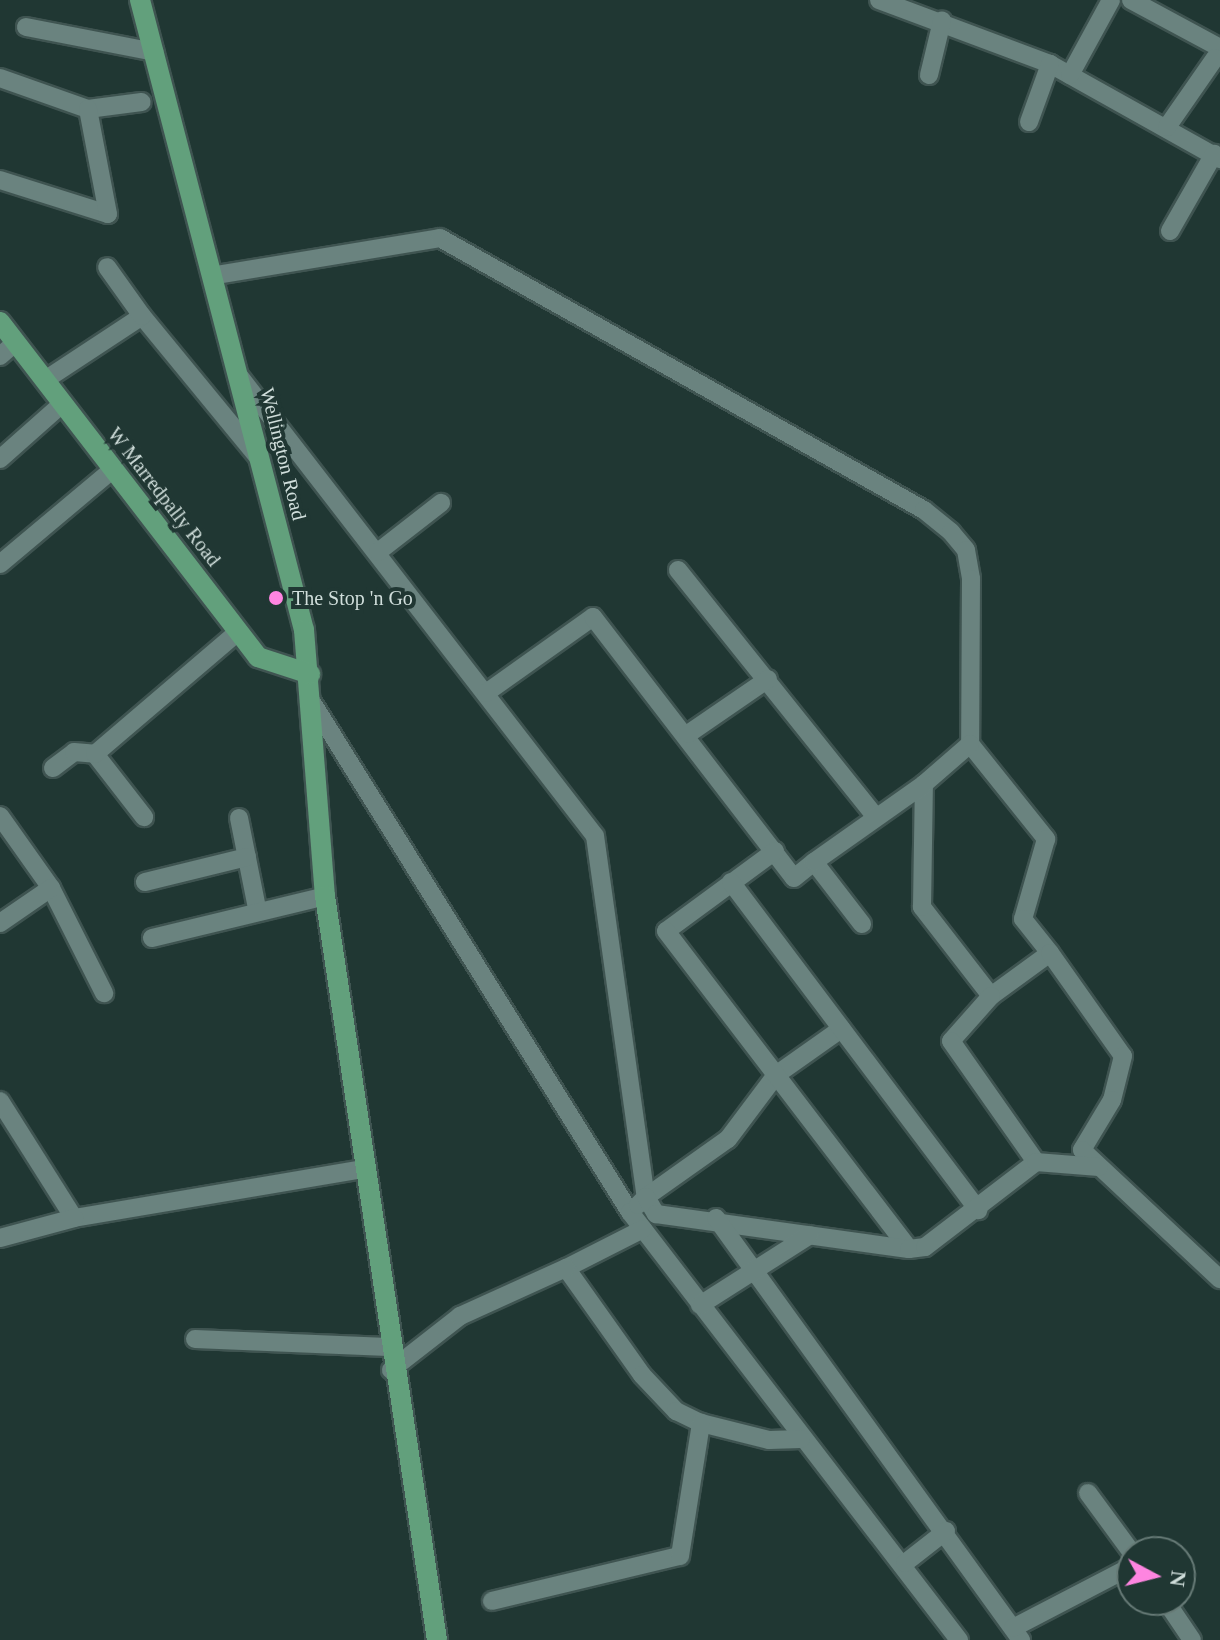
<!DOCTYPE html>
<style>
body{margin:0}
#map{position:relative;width:1220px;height:1640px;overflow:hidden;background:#203733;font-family:Georgia,serif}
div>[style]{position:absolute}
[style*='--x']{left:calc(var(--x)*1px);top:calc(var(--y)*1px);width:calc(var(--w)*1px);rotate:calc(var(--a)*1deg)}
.roads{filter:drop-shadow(2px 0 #3f5451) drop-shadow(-2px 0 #3f5451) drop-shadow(0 2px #3f5451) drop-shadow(0 -2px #3f5451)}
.minor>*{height:18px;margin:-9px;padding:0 9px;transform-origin:9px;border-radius:9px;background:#6a837f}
.major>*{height:20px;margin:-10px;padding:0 10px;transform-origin:10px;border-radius:10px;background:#62a07c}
.dots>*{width:22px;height:22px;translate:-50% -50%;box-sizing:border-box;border:4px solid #203733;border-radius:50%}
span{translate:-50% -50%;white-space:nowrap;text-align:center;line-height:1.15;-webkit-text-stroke:8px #203733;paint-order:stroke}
.street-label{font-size:20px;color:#d0dedb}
.poi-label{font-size:20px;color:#d0dedb}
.left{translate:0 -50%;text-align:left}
.north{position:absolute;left:1116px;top:1536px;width:80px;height:80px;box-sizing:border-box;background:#203733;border:2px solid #667a76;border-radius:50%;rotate:97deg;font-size:22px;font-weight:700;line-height:32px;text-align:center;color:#d0dedb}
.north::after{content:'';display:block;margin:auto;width:28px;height:36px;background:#fe85e0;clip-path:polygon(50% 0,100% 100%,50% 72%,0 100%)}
</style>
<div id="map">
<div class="roads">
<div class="minor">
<i style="--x:879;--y:0;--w:183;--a:20.5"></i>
<i style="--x:1050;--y:64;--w:195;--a:29.2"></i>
<i style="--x:1131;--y:0;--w:101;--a:28.3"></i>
<i style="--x:26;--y:27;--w:131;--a:11"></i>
<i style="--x:929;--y:75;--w:56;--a:-76.5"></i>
<i style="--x:1070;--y:75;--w:85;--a:-61.3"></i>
<i style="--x:0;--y:78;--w:93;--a:19.4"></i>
<i style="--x:88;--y:109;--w:54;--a:-7.4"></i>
<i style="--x:1029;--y:122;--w:62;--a:-70.1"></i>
<i style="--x:1167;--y:127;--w:84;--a:-55.2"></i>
<i style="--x:0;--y:180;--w:113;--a:17.5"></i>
<i style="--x:108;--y:214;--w:107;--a:-100.8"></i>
<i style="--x:1170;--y:231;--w:89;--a:-60.3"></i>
<i style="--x:217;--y:275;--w:226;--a:-9.4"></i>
<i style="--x:440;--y:238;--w:555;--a:29.34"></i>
<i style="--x:924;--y:510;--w:35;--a:39"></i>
<i style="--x:951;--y:532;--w:23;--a:50"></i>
<i style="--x:966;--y:550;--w:29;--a:80"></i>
<i style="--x:971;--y:579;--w:165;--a:90.3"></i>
<i style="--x:970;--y:744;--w:122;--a:51.3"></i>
<i style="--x:1046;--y:839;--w:83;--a:106"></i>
<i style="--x:1023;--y:919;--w:43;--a:51.5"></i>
<i style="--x:1050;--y:953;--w:73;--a:143.9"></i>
<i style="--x:991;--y:996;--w:113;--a:-127.8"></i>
<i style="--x:922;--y:907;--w:123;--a:-89.1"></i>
<i style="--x:924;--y:784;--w:61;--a:-41"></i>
<i style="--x:142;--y:316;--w:181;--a:50.6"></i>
<i style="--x:0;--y:356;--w:21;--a:-41"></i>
<i style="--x:240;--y:377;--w:580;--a:52.28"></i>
<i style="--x:595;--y:836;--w:365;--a:82"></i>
<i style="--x:646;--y:1197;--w:100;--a:-35.3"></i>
<i style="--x:728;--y:1139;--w:80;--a:-53.1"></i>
<i style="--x:776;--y:1075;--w:80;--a:-35.3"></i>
<i style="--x:45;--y:380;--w:116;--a:-33.4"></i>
<i style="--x:142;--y:316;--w:60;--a:-125.5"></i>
<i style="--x:0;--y:459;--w:84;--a:-41.6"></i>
<i style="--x:378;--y:552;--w:80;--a:-37.9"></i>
<i style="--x:0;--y:564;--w:146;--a:-40"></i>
<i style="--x:678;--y:570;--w:315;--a:51.3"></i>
<i style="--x:486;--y:693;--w:131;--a:-35.4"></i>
<i style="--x:593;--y:617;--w:329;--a:52.4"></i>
<i style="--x:794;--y:878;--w:26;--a:-39"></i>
<i style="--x:313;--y:704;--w:599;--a:58.04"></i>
<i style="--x:630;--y:1212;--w:540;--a:52.45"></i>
<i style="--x:688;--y:734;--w:97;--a:-34.5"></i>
<i style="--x:95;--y:754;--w:80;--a:52.1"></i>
<i style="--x:53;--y:768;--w:26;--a:-37"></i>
<i style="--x:74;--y:752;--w:21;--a:5"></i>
<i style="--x:95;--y:754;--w:188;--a:-40.5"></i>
<i style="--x:0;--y:816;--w:88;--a:54.7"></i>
<i style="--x:51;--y:888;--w:118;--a:63.2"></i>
<i style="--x:239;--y:818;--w:92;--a:78.7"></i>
<i style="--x:775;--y:851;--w:135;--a:143.7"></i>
<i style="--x:666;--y:931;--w:400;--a:52.6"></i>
<i style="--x:145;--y:882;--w:105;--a:-13.8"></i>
<i style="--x:731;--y:882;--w:411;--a:53"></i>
<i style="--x:0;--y:923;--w:62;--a:-34.5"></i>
<i style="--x:862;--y:924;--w:78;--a:-127.7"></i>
<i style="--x:814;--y:862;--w:135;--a:-35.3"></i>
<i style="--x:152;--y:938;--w:178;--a:-13.6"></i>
<i style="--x:1050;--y:953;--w:126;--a:54.7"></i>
<i style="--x:1123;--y:1056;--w:45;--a:104"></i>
<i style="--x:1112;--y:1100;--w:58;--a:121"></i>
<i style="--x:1082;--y:1150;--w:189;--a:43.1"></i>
<i style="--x:991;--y:996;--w:60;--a:131.6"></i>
<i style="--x:951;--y:1041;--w:148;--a:54.9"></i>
<i style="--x:0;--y:1101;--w:138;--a:57.7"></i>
<i style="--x:74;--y:1218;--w:294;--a:-9.6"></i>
<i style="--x:638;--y:1205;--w:11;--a:-45"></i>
<i style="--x:646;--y:1197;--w:20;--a:60"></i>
<i style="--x:656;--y:1214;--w:255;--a:7.9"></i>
<i style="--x:909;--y:1249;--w:16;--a:-7"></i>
<i style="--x:925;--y:1247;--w:140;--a:-37.4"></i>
<i style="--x:1036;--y:1162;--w:63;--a:4.5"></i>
<i style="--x:716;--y:1218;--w:521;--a:54.14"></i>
<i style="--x:643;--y:1229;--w:86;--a:153.1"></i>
<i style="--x:566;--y:1268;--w:131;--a:54.6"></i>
<i style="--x:642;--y:1375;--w:50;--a:46.6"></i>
<i style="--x:676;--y:1411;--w:28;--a:26"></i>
<i style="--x:701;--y:1423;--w:70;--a:14"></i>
<i style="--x:769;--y:1440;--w:32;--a:-2"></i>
<i style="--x:0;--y:1238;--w:77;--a:-15.1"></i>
<i style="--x:700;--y:1305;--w:130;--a:-32.5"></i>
<i style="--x:195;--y:1339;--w:193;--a:2.4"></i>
<i style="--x:391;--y:1370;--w:88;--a:-38"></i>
<i style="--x:460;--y:1316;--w:116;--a:-24.4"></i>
<i style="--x:1088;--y:1493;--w:74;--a:53.7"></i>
<i style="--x:905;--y:1563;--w:52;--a:-38"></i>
<i style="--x:1165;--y:1600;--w:48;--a:56"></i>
<i style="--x:492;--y:1601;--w:193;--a:-13.5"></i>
<i style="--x:680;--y:1556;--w:135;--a:-81"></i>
<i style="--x:1013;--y:1628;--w:134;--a:-27.5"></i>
</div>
<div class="major">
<i style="--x:140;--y:0;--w:651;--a:75.41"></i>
<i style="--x:304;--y:630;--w:267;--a:85.5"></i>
<i style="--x:325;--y:896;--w:752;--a:81.44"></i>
<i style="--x:0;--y:322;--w:423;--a:52.4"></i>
<i style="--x:258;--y:657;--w:55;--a:18.1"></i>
</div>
</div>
<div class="dots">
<i style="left:276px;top:598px;background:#fe85e0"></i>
</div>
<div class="street-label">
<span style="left:283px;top:454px;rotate:76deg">Wellington Road</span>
<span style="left:164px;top:497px;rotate:52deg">W Marredpally Road</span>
</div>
<div class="poi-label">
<span class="left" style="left:292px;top:598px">The Stop 'n Go</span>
</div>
<div class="north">N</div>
</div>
